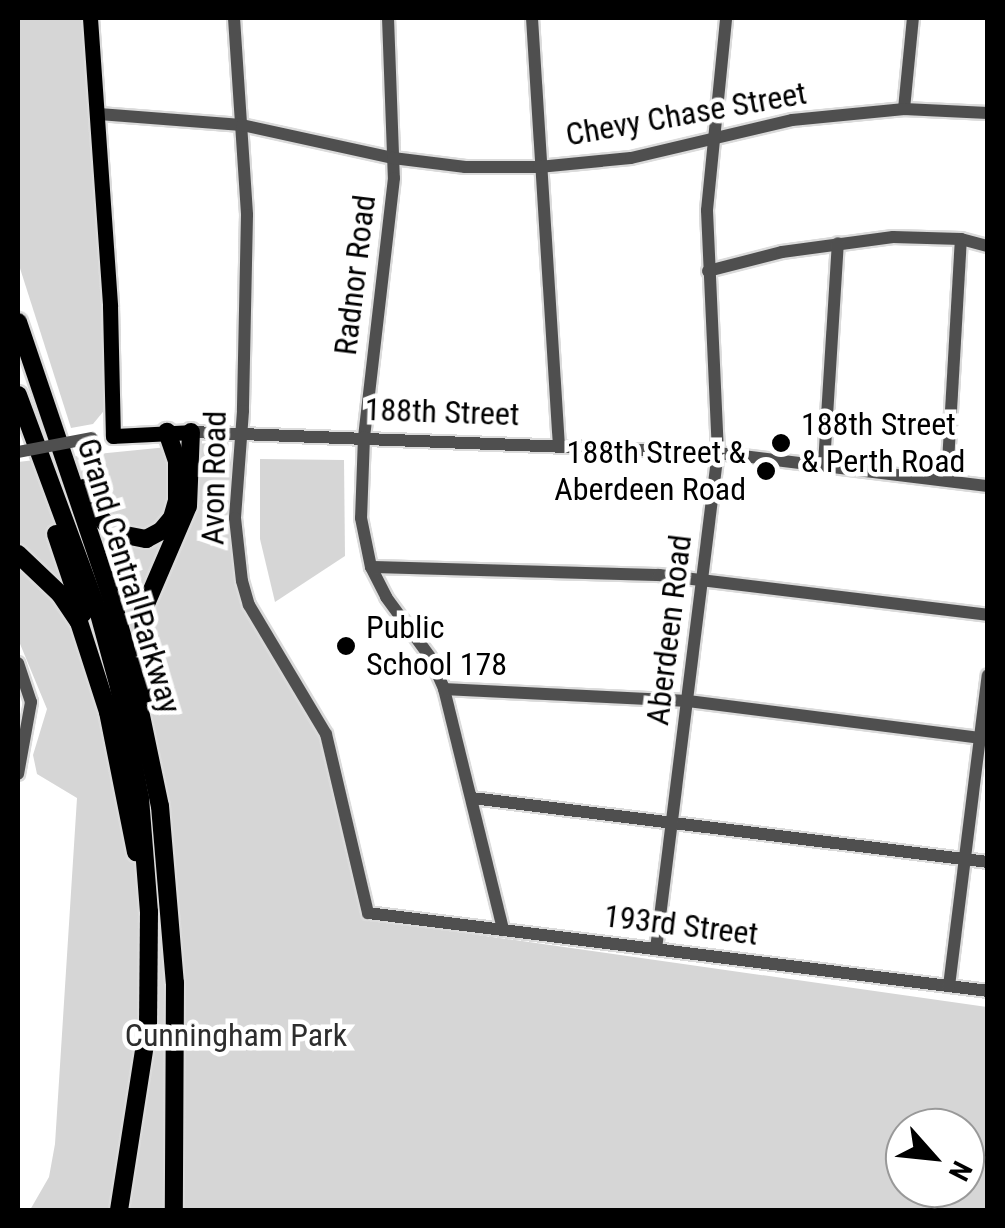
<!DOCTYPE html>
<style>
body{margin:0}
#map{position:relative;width:1005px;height:1228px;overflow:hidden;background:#fff;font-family:"Roboto Condensed",sans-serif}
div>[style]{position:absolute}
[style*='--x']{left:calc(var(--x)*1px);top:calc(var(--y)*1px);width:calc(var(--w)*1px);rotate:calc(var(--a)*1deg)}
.green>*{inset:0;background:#d6d6d6}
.roads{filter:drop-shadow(2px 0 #dbdbdb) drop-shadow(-2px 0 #dbdbdb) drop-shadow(0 2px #dbdbdb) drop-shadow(0 -2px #dbdbdb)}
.minor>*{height:12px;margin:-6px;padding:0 6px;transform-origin:6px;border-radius:6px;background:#4f4f4f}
.major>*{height:15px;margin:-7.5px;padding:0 7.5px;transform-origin:7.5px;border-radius:7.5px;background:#000}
.highway>*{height:18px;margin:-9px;padding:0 9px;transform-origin:9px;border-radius:9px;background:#000}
.minor-bridge>*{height:12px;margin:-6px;padding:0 6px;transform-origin:6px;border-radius:6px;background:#4f4f4f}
.dots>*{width:28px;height:28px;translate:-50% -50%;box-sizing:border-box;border:5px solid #fff;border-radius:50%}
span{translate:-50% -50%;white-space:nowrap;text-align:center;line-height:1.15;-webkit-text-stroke:9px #fff;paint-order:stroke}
.street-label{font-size:32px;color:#000}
.poi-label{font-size:32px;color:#000}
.left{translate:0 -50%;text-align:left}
.right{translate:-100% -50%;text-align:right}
.park-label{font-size:32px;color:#2d2d2d}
.frame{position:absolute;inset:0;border:20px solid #000;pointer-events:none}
.north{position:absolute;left:885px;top:1108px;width:100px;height:100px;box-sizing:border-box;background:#fff;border:2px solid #999;border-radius:50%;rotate:117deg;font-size:28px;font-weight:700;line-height:40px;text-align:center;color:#000}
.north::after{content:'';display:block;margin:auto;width:35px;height:45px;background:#000;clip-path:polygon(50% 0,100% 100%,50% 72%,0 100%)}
</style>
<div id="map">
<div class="green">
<i style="clip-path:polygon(18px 18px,82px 18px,97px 158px,107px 407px,93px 424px,71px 428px,18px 262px)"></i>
<i style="clip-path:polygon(evenodd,34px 398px,57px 458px,228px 441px,248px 587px,272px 643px,328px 738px,366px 919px,987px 1007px,987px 1210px,30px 1210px,49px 1177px,55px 1144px,77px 798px,37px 774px,33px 755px,47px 709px,18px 639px,18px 462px,52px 458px,34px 398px,905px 1128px,965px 1128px,965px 1188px,905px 1188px,905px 1128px)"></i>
<i style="clip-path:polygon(260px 459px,344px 460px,345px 556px,275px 602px,260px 539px)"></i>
</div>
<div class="roads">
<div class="minor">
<i style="--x:234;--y:18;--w:197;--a:86.2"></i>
<i style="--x:247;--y:215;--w:196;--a:91.2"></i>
<i style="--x:243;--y:411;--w:107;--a:94.3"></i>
<i style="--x:235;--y:518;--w:63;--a:83.7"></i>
<i style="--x:242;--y:581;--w:25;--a:74"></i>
<i style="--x:249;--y:605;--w:150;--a:59.2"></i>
<i style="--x:326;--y:734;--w:184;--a:76.8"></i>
<i style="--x:368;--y:913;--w:625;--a:7.17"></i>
<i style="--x:388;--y:18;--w:160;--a:87.9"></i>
<i style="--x:394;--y:178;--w:261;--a:96.6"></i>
<i style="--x:364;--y:437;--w:81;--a:92.1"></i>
<i style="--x:361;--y:518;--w:50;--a:78.5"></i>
<i style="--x:371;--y:567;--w:34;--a:63"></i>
<i style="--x:386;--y:597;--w:74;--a:53.7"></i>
<i style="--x:430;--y:657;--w:35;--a:66"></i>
<i style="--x:444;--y:689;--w:248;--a:76.2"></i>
<i style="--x:532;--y:18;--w:427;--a:86.4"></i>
<i style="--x:904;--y:109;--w:91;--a:-84.4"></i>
<i style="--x:99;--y:114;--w:143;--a:4.4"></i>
<i style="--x:242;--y:125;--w:155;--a:12.3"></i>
<i style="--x:393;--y:158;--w:73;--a:7.1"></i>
<i style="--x:465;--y:167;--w:74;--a:0"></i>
<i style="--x:539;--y:167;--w:92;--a:-5.6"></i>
<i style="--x:631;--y:158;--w:165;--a:-13.3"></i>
<i style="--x:792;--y:120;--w:113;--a:-5.6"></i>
<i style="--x:904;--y:109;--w:84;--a:2.7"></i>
<i style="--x:708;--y:271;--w:76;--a:-14.4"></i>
<i style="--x:782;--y:252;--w:112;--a:-7.7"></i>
<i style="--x:893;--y:237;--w:68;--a:1.7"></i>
<i style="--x:961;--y:239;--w:28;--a:15"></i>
<i style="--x:191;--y:432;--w:527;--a:2.28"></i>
<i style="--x:718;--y:453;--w:272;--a:7"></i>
<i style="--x:824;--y:464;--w:221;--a:-86.4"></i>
<i style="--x:947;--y:480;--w:241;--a:-86.7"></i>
<i style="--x:371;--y:567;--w:288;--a:1.6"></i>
<i style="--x:659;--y:575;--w:331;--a:6.9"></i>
<i style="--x:18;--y:663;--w:41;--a:71.6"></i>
<i style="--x:31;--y:702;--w:73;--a:100.2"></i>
<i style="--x:444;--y:689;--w:244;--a:2.8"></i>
<i style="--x:688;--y:701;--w:302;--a:7.2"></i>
<i style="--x:472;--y:798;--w:520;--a:7.07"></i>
<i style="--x:656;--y:949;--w:500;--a:-82.9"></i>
<i style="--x:718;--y:453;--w:243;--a:-92.6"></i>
<i style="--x:707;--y:210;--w:193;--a:-84.3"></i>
<i style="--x:949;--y:986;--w:313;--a:-82.9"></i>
</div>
<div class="major">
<i style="--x:90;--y:18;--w:289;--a:86"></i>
<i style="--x:110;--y:306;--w:130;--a:88.7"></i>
<i style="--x:113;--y:436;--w:78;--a:-2.9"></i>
</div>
<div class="highway">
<i style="--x:18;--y:322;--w:289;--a:71.3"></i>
<i style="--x:111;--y:596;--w:70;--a:74.2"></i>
<i style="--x:130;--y:663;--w:146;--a:78.2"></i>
<i style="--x:160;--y:806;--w:178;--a:85.2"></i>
<i style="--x:175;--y:983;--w:227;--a:90.3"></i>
<i style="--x:18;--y:395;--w:233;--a:69.7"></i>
<i style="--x:99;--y:614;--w:76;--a:74.7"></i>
<i style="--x:119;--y:687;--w:113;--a:79.3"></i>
<i style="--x:140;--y:798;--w:114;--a:85.5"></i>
<i style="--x:149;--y:912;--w:113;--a:90.5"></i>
<i style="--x:148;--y:1025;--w:187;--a:98.9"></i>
<i style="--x:84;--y:488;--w:29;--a:63"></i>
<i style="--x:97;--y:514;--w:26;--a:47"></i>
<i style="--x:115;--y:533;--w:32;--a:11"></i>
<i style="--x:146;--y:539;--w:17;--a:-28"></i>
<i style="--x:161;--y:531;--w:17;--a:-50"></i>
<i style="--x:172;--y:518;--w:19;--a:-74"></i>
<i style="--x:177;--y:500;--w:39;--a:-90"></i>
<i style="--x:177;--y:461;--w:31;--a:-109"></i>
<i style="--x:56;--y:534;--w:84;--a:71.4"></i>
<i style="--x:18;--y:554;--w:58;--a:43.6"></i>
<i style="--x:60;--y:594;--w:34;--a:56"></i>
<i style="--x:79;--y:622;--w:95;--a:72.1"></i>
<i style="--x:108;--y:712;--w:143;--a:78.7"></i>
<i style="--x:146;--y:700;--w:89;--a:-91.9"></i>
<i style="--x:143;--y:611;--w:114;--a:-66.8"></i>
<i style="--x:188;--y:506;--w:74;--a:-87.7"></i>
</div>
</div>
<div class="minor-bridge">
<i style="--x:18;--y:452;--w:75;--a:-10.7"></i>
</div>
<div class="dots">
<i style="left:781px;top:443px;background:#000"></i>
<i style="left:766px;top:471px;background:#000"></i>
<i style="left:346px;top:646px;background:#000"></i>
</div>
<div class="street-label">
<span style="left:686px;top:114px;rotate:-10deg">Chevy Chase Street</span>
<span style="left:355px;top:275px;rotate:-83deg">Radnor Road</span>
<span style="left:442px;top:412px;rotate:2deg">188th Street</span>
<span style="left:214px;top:478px;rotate:-89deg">Avon Road</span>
<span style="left:129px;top:576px;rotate:73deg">Grand Central Parkway</span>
<span style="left:669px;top:630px;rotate:-83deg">Aberdeen Road</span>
<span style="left:681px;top:925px;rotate:7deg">193rd Street</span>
</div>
<div class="poi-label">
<span class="left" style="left:801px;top:443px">188th Street<br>&amp; Perth Road</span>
<span class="right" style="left:746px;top:471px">188th Street &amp;<br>Aberdeen Road</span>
<span class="left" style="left:366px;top:646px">Public<br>School 178</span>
</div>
<div class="park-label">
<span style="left:236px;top:1035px">Cunningham Park</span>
</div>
<div class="frame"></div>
<div class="north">N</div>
</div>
